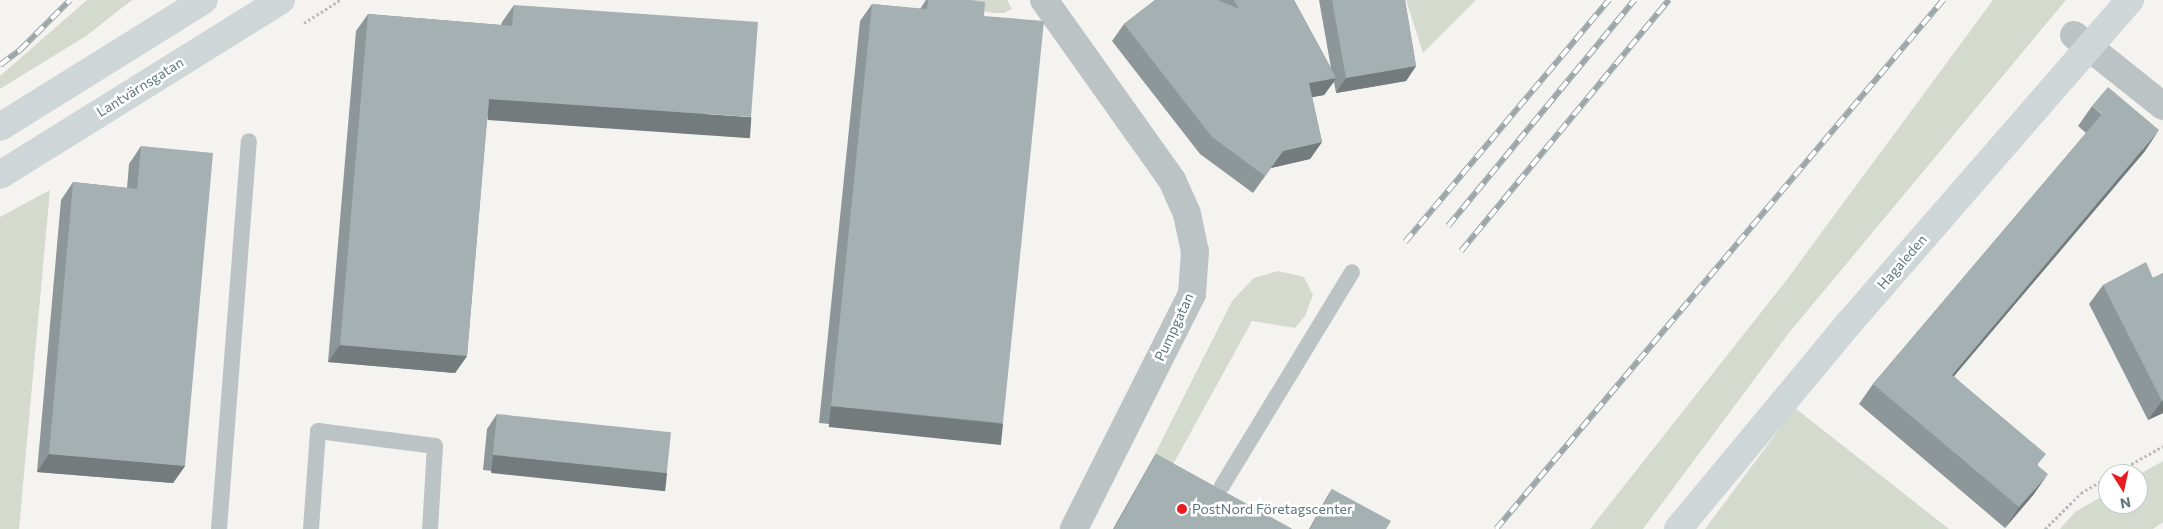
<!DOCTYPE html>
<meta charset="utf-8">
<style>
body{margin:0}
#map{position:relative;width:2163px;height:529px;overflow:hidden;background:#f5f3f0;font-family:Commissioner,sans-serif}
div>[style]{position:absolute}
[style*='--x']{left:calc(var(--x)*1px);top:calc(var(--y)*1px);width:calc(var(--w)*1px);rotate:calc(var(--a)*1deg)}
.green>*{inset:0;background:#d5dacf}
.path>*{height:3px;margin-top:-1.5px;transform-origin:0;background:repeating-linear-gradient(90deg,#b6bbbc 0 2.5px,transparent 0 5px)}
.lane>*{height:16px;margin:-8px;padding:0 8px;transform-origin:8px;border-radius:8px;background:#bcc3c5}
.street>*{height:28px;margin:-14px;padding:0 14px;transform-origin:14px;border-radius:14px;background:#bcc3c5}
.secondary>*{height:28px;margin:-14px;padding:0 14px;transform-origin:14px;border-radius:14px;background:#cfd6d8}
.primary>*{height:28px;margin:-14px;padding:0 14px;transform-origin:14px;border-radius:14px;background:#cfd6d8}
.rail>*{height:5.5px;margin-top:-2.75px;transform-origin:0;background:repeating-linear-gradient(90deg,#fff 0 11px,#9ba6a9 0 22px);box-sizing:border-box;border-block:1px solid #9ba6a9}
.wall>*{inset:0;background:#8d9799}
.shaded-wall>*{inset:0;background:#737b7d;transform-origin:0 0}
.building>*{inset:0;background:#a4b0b2;transform-origin:0 0}
.dots>*{width:14px;height:14px;translate:-50% -50%;box-sizing:border-box;border:2px solid #fff;border-radius:50%}
span{translate:-50% -50%;white-space:nowrap;text-align:center;line-height:1.15;-webkit-text-stroke:5px #fff;paint-order:stroke}
.street-label{font-size:14px;color:#5e777c}
.poi-label{font-size:14px;color:#5e777c}
.left{translate:0 -50%;text-align:left}
.north{position:absolute;left:2098px;top:464px;width:50px;height:50px;box-sizing:border-box;background:#fff;border:1px solid #bfc9cb;border-radius:50%;rotate:170deg;font-size:14px;font-weight:700;line-height:20px;text-align:center;color:#5e777c}
.north::after{content:'';display:block;margin:auto;width:18px;height:22px;background:#e81d21;clip-path:polygon(50% 0,100% 100%,50% 72%,0 100%)}
</style>
<div id="map">
<div class="green">
<i style="clip-path:polygon(87px 0,132px 0,86px 36px,0 89px,0 76px)"></i>
<i style="clip-path:polygon(922px 0,1007px 0,1012px 9px,1004px 13px,994px 13px)"></i>
<i style="clip-path:polygon(1406px 0,1476px 0,1423px 53px)"></i>
<i style="clip-path:polygon(1993px 0,2066px 0,1788px 334px,1643px 529px,1590px 529px,1785px 282px)"></i>
<i style="clip-path:polygon(50px 190px,19px 529px,0 529px,0 217px)"></i>
<i style="clip-path:polygon(1278px 271px,1304px 277px,1313px 295px,1305px 316px,1295px 328px,1252px 321px,1170px 470px,1152px 460px,1232px 301px,1254px 278px)"></i>
<i style="clip-path:polygon(1795px 408px,1949px 529px,1705px 529px)"></i>
<i style="clip-path:polygon(2163px 461px,2163px 522px,2153px 529px,2060px 529px,2075px 512px,2108px 493px,2108px 504px,2138px 504px,2138px 475px)"></i>
</div>
<div class="path">
<i style="--x:304;--y:23;--w:43;--a:-32.6"></i>
<i style="--x:2114;--y:474;--w:56;--a:-29.7"></i>
<i style="--x:2045;--y:529;--w:51;--a:-45"></i>
<i style="--x:2081;--y:493;--w:31;--a:-31"></i>
</div>
<div class="lane">
<i style="--x:1222;--y:486;--w:250;--a:-58.7"></i>
<i style="--x:219;--y:529;--w:389;--a:-85.6"></i>
<i style="--x:311;--y:529;--w:98;--a:-85.9"></i>
<i style="--x:318;--y:431;--w:118;--a:7.3"></i>
<i style="--x:435;--y:446;--w:83;--a:93.4"></i>
</div>
<div class="street">
<i style="--x:1044;--y:0;--w:221;--a:54.6"></i>
<i style="--x:1172;--y:180;--w:37;--a:66"></i>
<i style="--x:1187;--y:214;--w:38;--a:78"></i>
<i style="--x:1195;--y:251;--w:43;--a:94"></i>
<i style="--x:1192;--y:294;--w:263;--a:116.7"></i>
<i style="--x:2074;--y:35;--w:114;--a:38.6"></i>
</div>
<div class="secondary">
<i style="--x:1678;--y:529;--w:269;--a:-50.3"></i>
<i style="--x:1850;--y:322;--w:427;--a:-49"></i>
</div>
<div class="primary">
<i style="--x:0;--y:127;--w:240;--a:-31.9"></i>
<i style="--x:0;--y:175;--w:331;--a:-31.9"></i>
</div>
<div class="rail">
<i style="--x:0;--y:65;--w:25;--a:-37"></i>
<i style="--x:20;--y:50;--w:71;--a:-45"></i>
<i style="--x:1448;--y:226;--w:293;--a:-50.5"></i>
<i style="--x:1405;--y:242;--w:317;--a:-49.9"></i>
<i style="--x:1461;--y:251;--w:326;--a:-50.4"></i>
<i style="--x:1496;--y:529;--w:693;--a:-49.8"></i>
</div>
<div class="wall">
<i style="clip-path:polygon(926px 0,970px 0,984px 16px,1003px 423px,991px 440px,819px 423px,860px 21px,872px 4px,920px 9px)"></i>
<i style="clip-path:polygon(1155px 0,1294px 0,1331px 68px,1319px 0,1405px 0,1416px 66px,1406px 81px,1336px 93px,1334px 82px,1324px 95px,1312px 97px,1322px 142px,1310px 159px,1271px 168px,1253px 193px,1200px 154px,1112px 41px,1124px 24px)"></i>
<i style="clip-path:polygon(514px 5px,739px 134px,487px 117px,467px 356px,455px 373px,328px 362px,356px 31px,368px 14px,501px 25px,502px 22px)"></i>
<i style="clip-path:polygon(2092px 106px,2145px 151px,1954px 376px,2038px 465px,2034px 494px,2005px 528px,1859px 404px,1873px 384px,2086px 133px,2078px 126px)"></i>
<i style="clip-path:polygon(141px 146px,185px 466px,173px 483px,37px 472px,61px 200px,73px 182px,127px 188px,129px 164px)"></i>
<i style="clip-path:polygon(2163px 273px,2163px 413px,2148px 420px,2089px 304px,2103px 285px,2153px 278px)"></i>
<i style="clip-path:polygon(497px 414px,667px 473px,656px 488px,483px 470px,487px 429px)"></i>
<i style="clip-path:polygon(1156px 454px,1292px 529px,1113px 529px,1152px 460px)"></i>
<i style="clip-path:polygon(1332px 489px,1386px 529px,1309px 529px,1328px 495px)"></i>
</div>
<div class="shaded-wall">
<i style="clip-path:polygon(1416px 66px,1406px 81px,1336px 93px,1346px 78px)"></i>
<i style="clip-path:polygon(1336px 78px,1324px 95px,1297px 100px,1309px 83px)"></i>
<i style="left:489px;top:99px;width:263px;height:21px;rotate:4deg"></i>
<i style="clip-path:polygon(2159px 130px,2145px 151px,1938px 395px,1952px 375px)"></i>
<i style="clip-path:polygon(1322px 142px,1310px 159px,1271px 168px,1253px 193px,1283px 151px)"></i>
<i style="clip-path:polygon(340px 345px,467px 356px,455px 373px,328px 362px)"></i>
<i style="clip-path:polygon(2163px 400px,2163px 413px,2148px 420px,2162px 401px)"></i>
<i style="left:831px;top:406px;width:173px;height:21px;rotate:6deg"></i>
<i style="clip-path:polygon(49px 454px,185px 466px,173px 483px,37px 472px)"></i>
<i style="left:493px;top:455px;width:175px;height:18px;rotate:6deg"></i>
<i style="clip-path:polygon(2048px 474px,2034px 494px,2005px 528px,2019px 507px)"></i>
</div>
<div class="building">
<i style="clip-path:polygon(928px 0,970px 0,985px 2px,984px 16px,1044px 21px,1003px 423px,831px 406px,872px 4px,927px 9px)"></i>
<i style="clip-path:polygon(1155px 0,1218px 0,1239px 9px,1234px 0,1294px 0,1336px 78px,1309px 83px,1322px 142px,1283px 151px,1265px 176px,1212px 137px,1124px 24px)"></i>
<i style="clip-path:polygon(1332px 0,1405px 0,1416px 66px,1346px 78px)"></i>
<i style="clip-path:polygon(514px 5px,758px 22px,751px 117px,489px 99px,467px 356px,340px 345px,368px 14px,512px 26px)"></i>
<i style="clip-path:polygon(2108px 87px,2159px 130px,1952px 375px,2046px 454px,2037px 465px,2048px 474px,2019px 507px,1873px 384px,2102px 114px,2092px 106px)"></i>
<i style="clip-path:polygon(141px 146px,213px 153px,185px 466px,49px 454px,73px 182px,137px 189px)"></i>
<i style="clip-path:polygon(2146px 262px,2153px 278px,2163px 273px,2163px 400px,2162px 401px,2103px 285px)"></i>
<i style="left:497px;top:414px;width:175px;height:41px;rotate:6deg"></i>
<i style="clip-path:polygon(1156px 454px,1292px 529px,1114px 529px)"></i>
<i style="clip-path:polygon(1332px 489px,1391px 521px,1386px 529px,1310px 529px)"></i>
</div>
<div class="dots">
<i style="left:1182px;top:509px;background:#e81d21"></i>
</div>
<div class="street-label">
<span style="left:140px;top:87px;rotate:-32deg">Lantvärnsgatan</span>
<span style="left:1902px;top:262px;rotate:-49deg">Hagaleden</span>
<span style="left:1174px;top:327px;rotate:-65deg">Pumpgatan</span>
</div>
<div class="poi-label">
<span class="left" style="left:1192px;top:509px">PostNord Företagscenter</span>
</div>
<div class="north">N</div>
</div>
